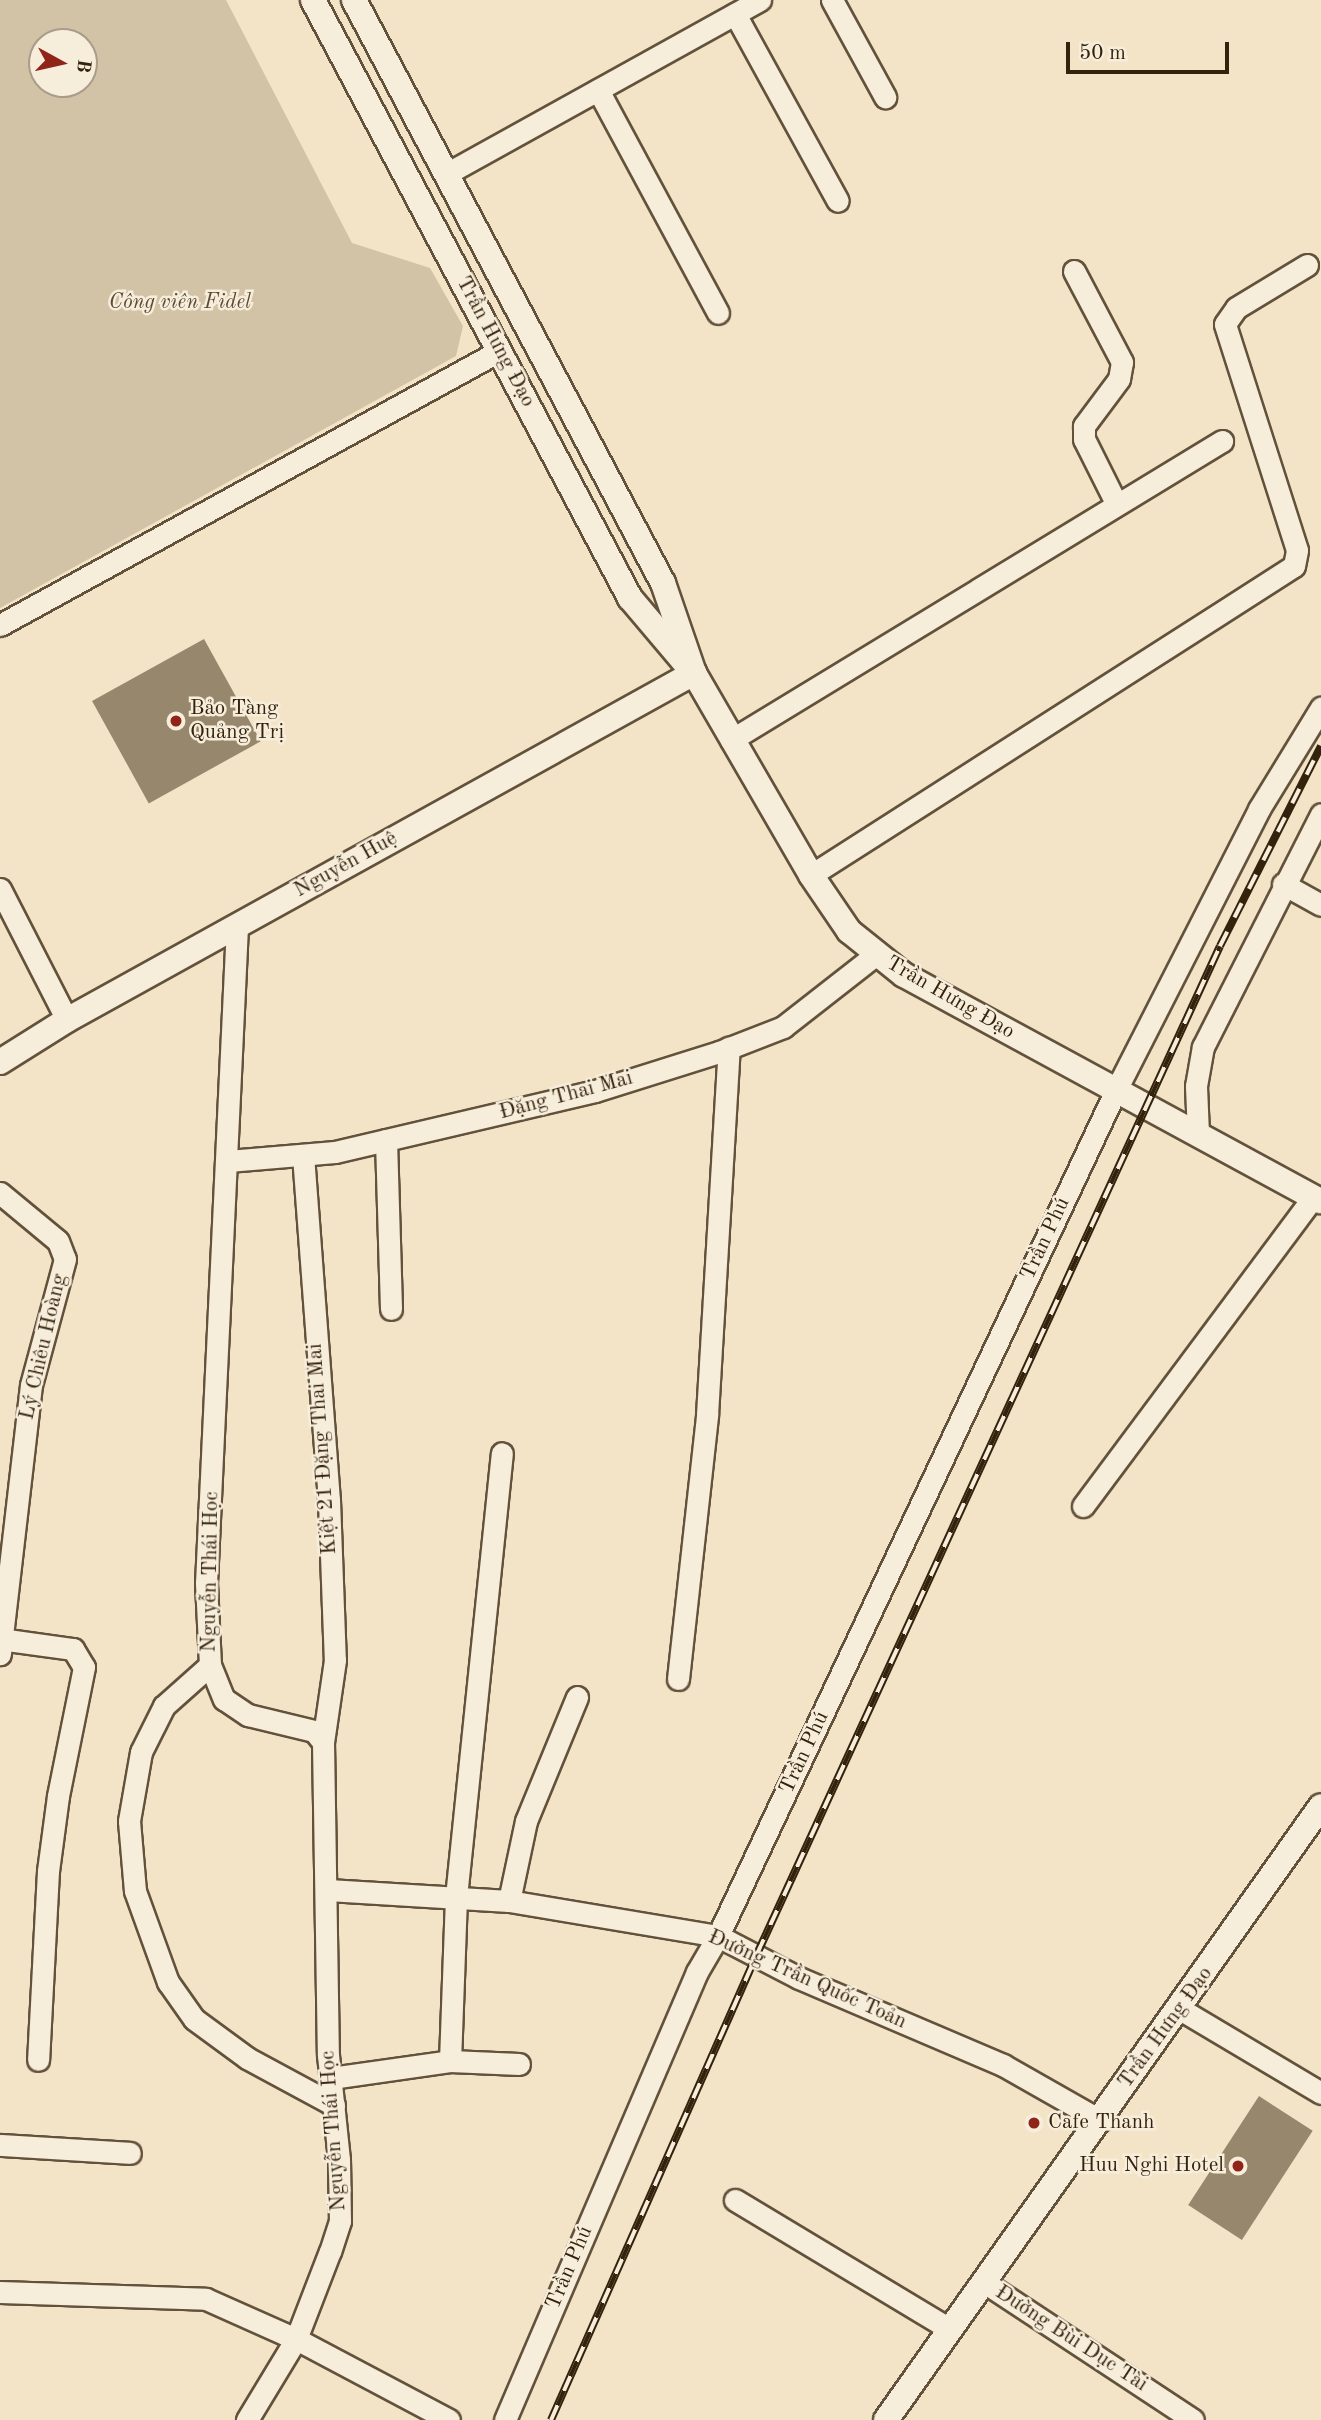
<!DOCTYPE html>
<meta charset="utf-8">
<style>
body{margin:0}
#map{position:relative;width:1321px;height:2420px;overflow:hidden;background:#f3e4c7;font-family:"Old Standard TT",serif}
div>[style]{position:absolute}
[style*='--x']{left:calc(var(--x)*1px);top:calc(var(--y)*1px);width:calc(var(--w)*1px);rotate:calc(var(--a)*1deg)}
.green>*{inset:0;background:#d2c3a7}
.building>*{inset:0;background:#97876d;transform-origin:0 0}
.roads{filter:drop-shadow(2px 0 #63523b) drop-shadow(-2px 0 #63523b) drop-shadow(0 2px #63523b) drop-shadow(0 -2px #63523b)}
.minor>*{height:21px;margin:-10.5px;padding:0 10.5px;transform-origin:10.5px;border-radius:10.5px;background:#f7eddb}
.tertiary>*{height:24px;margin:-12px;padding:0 12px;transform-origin:12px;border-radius:12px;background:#f7eddb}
.rail>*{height:8px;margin-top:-4px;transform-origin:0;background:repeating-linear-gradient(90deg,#f7eddb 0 16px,#33220c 0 32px);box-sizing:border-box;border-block:2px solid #33220c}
.dots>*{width:19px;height:19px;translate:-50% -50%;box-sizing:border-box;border:4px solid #f7eddb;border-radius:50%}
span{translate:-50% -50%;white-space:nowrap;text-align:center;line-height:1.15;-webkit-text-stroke:5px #f7eddb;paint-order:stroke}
.park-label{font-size:21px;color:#5b4a33;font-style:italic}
.street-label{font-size:21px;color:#33220c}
.poi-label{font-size:21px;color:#33220c}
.left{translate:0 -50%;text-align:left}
.right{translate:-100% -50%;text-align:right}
.north{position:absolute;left:28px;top:28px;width:70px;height:70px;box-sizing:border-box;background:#f7eddb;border:2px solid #a99c88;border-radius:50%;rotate:98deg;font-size:19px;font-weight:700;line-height:28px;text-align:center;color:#33220c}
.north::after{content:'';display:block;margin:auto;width:24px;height:32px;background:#8f2418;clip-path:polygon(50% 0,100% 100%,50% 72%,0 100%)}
.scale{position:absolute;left:1066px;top:42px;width:163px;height:32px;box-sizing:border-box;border:4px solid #33220c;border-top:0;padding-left:9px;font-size:21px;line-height:24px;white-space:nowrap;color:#33220c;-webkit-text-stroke:5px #f7eddb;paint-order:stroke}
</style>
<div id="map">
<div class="green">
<i style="clip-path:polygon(evenodd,0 0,226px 0,352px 243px,430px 268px,463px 326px,456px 356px,0 608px,0 0,42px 42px,84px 42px,84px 84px,42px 84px,42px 42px)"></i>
</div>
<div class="building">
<i style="left:204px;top:639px;width:117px;height:128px;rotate:61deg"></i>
<i style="left:1259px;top:2096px;width:64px;height:130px;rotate:33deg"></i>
</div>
<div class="roads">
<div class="minor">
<i style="--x:832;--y:0;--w:111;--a:61.3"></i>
<i style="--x:735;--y:14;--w:213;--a:61.2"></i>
<i style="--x:598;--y:90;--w:253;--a:61.7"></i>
<i style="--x:446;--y:174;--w:359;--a:-29"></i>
<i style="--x:1074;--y:271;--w:103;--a:62.2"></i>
<i style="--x:1122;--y:362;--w:17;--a:100"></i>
<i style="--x:1119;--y:379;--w:59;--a:126.7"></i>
<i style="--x:1084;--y:426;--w:13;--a:90"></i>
<i style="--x:1084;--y:439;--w:72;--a:63.4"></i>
<i style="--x:0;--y:625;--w:569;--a:-28.77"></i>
<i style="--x:731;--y:740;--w:575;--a:-31.34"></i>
<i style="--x:811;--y:875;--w:573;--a:-32.61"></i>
<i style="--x:1294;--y:566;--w:16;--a:-79"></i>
<i style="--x:1297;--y:550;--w:237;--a:-107.7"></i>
<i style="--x:1225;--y:324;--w:19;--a:-55"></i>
<i style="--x:1236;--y:308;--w:83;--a:-31.2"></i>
<i style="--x:1283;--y:884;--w:43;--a:28.9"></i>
<i style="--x:0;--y:889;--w:147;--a:62.9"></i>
<i style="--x:237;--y:926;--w:658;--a:92.7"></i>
<i style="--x:206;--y:1583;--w:82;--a:87.2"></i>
<i style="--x:210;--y:1665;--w:37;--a:68"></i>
<i style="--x:224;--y:1699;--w:29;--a:34"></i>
<i style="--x:248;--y:1715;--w:68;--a:13.6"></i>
<i style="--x:314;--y:1731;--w:14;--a:51"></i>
<i style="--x:323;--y:1742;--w:313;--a:89.1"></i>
<i style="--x:328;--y:2055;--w:105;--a:84"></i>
<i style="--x:339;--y:2159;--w:62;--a:89.1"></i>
<i style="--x:340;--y:2221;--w:32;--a:108"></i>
<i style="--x:330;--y:2251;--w:94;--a:111.1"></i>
<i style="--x:296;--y:2339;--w:95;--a:121.2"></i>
<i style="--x:1198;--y:1134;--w:48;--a:-92.4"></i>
<i style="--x:1196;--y:1086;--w:40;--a:-80"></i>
<i style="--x:1203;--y:1047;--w:261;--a:-63.1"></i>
<i style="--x:386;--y:1140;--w:169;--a:88.3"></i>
<i style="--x:303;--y:1155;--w:346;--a:85.7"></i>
<i style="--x:329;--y:1500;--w:160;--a:87.9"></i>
<i style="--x:335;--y:1660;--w:83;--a:98.3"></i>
<i style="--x:228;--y:1161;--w:107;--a:-4.8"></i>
<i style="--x:335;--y:1152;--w:267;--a:-13.2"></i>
<i style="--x:595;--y:1091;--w:130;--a:-17.5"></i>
<i style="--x:719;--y:1052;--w:69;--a:-21.3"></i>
<i style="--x:783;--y:1027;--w:117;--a:-38"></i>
<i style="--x:0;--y:1193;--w:75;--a:39.6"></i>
<i style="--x:58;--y:1241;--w:19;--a:69"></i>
<i style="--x:65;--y:1259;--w:131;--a:105.1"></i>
<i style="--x:31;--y:1385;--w:271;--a:96.6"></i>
<i style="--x:1083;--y:1506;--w:385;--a:-53.3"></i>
<i style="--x:0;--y:1639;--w:74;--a:7.8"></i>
<i style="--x:73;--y:1649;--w:21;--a:59"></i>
<i style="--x:84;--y:1667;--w:132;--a:101.4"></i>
<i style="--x:58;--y:1796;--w:76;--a:97.6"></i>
<i style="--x:48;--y:1871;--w:189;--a:93"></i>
<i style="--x:210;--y:1665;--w:62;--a:138.3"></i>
<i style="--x:164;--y:1706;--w:51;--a:116.6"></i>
<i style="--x:141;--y:1752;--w:70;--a:99.9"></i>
<i style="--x:129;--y:1821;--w:70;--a:85.1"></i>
<i style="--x:135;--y:1891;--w:97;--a:70.1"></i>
<i style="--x:168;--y:1982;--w:45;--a:54.9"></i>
<i style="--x:194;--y:2019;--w:66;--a:36.3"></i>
<i style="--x:247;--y:2058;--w:99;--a:28.4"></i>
<i style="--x:678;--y:1679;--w:266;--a:-83.7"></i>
<i style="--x:707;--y:1415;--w:368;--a:-86.6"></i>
<i style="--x:328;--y:1890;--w:181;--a:3.5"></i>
<i style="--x:509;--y:1901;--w:212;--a:9.5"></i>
<i style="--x:718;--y:1936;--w:91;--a:27.4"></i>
<i style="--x:799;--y:1978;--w:222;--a:23.1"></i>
<i style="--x:1003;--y:2065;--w:112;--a:29.6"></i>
<i style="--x:509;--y:1901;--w:82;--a:-78"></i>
<i style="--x:526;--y:1821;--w:134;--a:-67.6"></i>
<i style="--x:1180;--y:2009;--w:164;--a:30.8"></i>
<i style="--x:450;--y:2061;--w:69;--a:2.5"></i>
<i style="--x:331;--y:2078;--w:120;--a:-8.1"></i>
<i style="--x:450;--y:2061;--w:164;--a:-87.9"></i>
<i style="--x:456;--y:1897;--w:446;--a:-84.1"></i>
<i style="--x:0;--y:2145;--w:130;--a:3.5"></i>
<i style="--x:735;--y:2200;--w:251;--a:31"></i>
<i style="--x:984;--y:2282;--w:250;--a:33.4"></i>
<i style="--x:0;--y:2292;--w:206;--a:1.9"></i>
<i style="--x:206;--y:2299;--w:98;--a:24"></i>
<i style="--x:296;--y:2339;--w:173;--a:27.9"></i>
<i style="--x:505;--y:2420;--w:487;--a:-66.8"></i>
<i style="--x:697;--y:1972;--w:42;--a:-59.7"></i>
<i style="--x:718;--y:1936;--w:935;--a:-64.81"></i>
<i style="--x:1116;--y:1090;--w:315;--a:-63"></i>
<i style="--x:1259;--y:809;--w:119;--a:-58.5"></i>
</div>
<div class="tertiary">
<i style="--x:313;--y:0;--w:677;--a:62.07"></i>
<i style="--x:630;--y:598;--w:84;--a:49.8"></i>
<i style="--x:354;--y:0;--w:660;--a:62.08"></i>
<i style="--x:663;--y:583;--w:95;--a:71"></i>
<i style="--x:694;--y:673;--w:233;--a:59.9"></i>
<i style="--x:811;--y:875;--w:68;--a:55.8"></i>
<i style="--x:849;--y:931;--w:70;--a:38.7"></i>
<i style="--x:904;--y:975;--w:474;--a:28.5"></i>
<i style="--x:0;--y:1062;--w:79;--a:-32.1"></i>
<i style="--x:67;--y:1020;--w:717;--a:-28.96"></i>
<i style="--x:886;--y:2420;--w:752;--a:-54.68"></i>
</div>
</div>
<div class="rail">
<i style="--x:551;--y:2420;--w:510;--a:-66.15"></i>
<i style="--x:757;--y:1954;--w:1109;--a:-65.33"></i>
<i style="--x:1220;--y:946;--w:224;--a:-63.2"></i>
</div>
<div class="dots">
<i style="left:176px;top:721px;background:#8f2418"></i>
<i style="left:1034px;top:2123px;background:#8f2418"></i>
<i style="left:1238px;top:2166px;background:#8f2418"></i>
</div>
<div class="park-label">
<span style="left:180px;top:303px">Công viên Fidel</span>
</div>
<div class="street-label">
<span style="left:495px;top:342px;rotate:62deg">Trần Hưng Đạo</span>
<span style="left:346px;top:865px;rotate:-29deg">Nguyễn Huệ</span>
<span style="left:950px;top:998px;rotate:30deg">Trần Hưng Đạo</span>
<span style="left:566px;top:1096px;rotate:-15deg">Đặng Thai Mai</span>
<span style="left:1046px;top:1239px;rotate:-65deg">Trần Phú</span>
<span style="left:44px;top:1347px;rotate:-77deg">Lý Chiêu Hoàng</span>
<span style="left:323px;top:1449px;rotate:-94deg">Kiệt 21 Đặng Thai Mai</span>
<span style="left:211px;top:1572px;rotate:-89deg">Nguyễn Thái Học</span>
<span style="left:805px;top:1753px;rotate:-65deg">Trần Phú</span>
<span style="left:807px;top:1980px;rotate:24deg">Đường Trần Quốc Toản</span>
<span style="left:1166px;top:2028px;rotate:-54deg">Trần Hưng Đạo</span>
<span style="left:334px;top:2131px;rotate:-94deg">Nguyễn Thái Học</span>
<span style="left:570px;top:2268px;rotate:-67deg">Trần Phú</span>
<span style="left:1071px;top:2339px;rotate:33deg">Đường Bùi Dục Tài</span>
</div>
<div class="poi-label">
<span class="left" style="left:190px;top:721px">Bảo Tàng<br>Quảng Trị</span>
<span class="left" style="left:1048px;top:2123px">Cafe Thanh</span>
<span class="right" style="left:1224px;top:2166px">Huu Nghi Hotel</span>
</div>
<div class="north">B</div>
<div class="scale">50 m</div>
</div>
